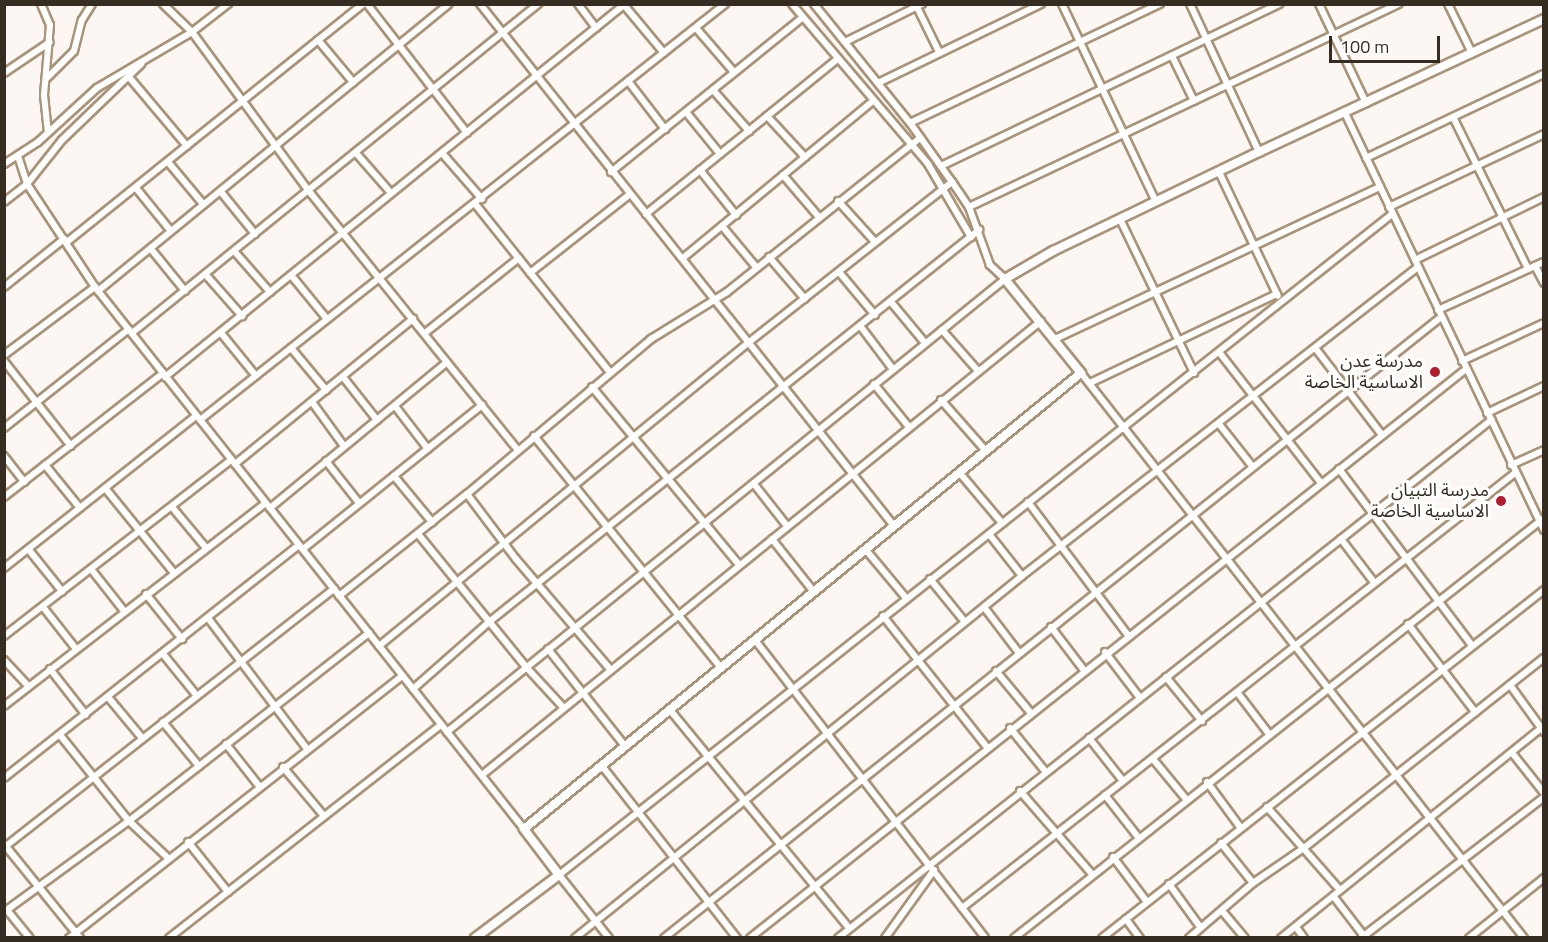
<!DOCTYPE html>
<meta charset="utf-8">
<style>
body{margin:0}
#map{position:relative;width:1548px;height:942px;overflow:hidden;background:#fcf7f2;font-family:"Titillium Web","Noto Sans Arabic",sans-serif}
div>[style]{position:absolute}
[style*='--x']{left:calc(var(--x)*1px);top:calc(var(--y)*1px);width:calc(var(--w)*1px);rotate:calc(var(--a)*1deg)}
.roads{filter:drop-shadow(2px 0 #a99379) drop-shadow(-2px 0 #a99379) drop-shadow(0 2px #a99379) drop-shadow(0 -2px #a99379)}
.minor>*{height:6px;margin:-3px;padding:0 3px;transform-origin:3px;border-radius:3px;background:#fff}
.secondary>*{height:8px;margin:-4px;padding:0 4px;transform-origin:4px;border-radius:4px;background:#fff}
.dots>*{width:16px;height:16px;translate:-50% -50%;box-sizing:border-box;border:3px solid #fff;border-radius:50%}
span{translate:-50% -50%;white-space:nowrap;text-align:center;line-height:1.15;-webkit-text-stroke:6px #fff;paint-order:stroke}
.poi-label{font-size:18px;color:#362d22}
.right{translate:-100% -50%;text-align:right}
.frame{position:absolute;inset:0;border:6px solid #362d22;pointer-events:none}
.scale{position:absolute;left:1329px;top:36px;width:111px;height:27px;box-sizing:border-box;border:3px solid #362d22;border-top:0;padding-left:8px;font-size:18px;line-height:21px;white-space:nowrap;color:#362d22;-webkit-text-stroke:4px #fff;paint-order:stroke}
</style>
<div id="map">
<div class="roads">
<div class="minor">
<i style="--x:41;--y:4;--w:23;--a:67"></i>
<i style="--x:50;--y:25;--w:70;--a:94.9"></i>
<i style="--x:44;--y:95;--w:37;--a:84"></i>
<i style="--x:163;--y:4;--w:40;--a:44"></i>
<i style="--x:192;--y:32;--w:196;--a:53.7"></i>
<i style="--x:308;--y:190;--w:334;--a:51.1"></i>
<i style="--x:367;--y:4;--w:163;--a:52.2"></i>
<i style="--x:480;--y:4;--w:666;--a:51.58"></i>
<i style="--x:578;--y:4;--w:30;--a:53"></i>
<i style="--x:792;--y:4;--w:210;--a:49.6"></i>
<i style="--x:928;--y:164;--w:85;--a:59.5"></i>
<i style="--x:1062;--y:4;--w:219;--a:64.6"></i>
<i style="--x:1190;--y:4;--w:163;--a:65"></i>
<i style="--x:1319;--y:4;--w:110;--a:64.6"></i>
<i style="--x:1448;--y:4;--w:55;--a:63.9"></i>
<i style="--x:624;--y:5;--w:62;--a:50.2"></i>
<i style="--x:916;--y:5;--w:52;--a:63.9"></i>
<i style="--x:696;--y:28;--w:58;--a:49.2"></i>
<i style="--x:318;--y:40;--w:55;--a:50.2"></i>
<i style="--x:845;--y:42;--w:86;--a:-26.3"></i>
<i style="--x:1172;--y:56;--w:50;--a:63.9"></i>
<i style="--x:4;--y:73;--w:55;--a:-34"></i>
<i style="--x:129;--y:77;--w:90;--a:50"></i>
<i style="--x:47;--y:78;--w:38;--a:-45"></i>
<i style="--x:74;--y:51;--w:32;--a:-76"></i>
<i style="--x:82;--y:20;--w:19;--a:-58"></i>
<i style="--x:628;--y:81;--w:61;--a:52.4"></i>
<i style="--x:878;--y:83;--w:181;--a:-25.9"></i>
<i style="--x:713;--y:90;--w:55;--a:48.7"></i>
<i style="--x:686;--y:112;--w:54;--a:51"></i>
<i style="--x:1345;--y:113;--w:462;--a:64.5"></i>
<i style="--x:767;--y:116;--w:56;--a:47.2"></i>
<i style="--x:1453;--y:117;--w:169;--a:63.7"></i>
<i style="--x:910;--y:123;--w:277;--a:-25.5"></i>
<i style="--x:356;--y:153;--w:53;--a:48.8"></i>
<i style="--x:442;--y:153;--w:61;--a:49"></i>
<i style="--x:18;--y:156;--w:29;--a:72"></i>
<i style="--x:27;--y:184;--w:123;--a:56.6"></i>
<i style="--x:95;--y:287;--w:691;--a:51.64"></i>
<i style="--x:1366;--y:158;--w:197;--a:-25.3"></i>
<i style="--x:168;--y:162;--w:55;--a:50.2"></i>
<i style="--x:4;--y:164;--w:40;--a:-32.9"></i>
<i style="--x:38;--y:142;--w:80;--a:-42.5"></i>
<i style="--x:97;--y:88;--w:110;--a:-30.5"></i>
<i style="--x:192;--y:32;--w:46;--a:-37.9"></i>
<i style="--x:941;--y:166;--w:375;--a:-25.6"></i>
<i style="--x:700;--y:170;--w:58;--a:51.3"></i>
<i style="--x:611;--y:172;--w:245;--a:-38.9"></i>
<i style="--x:1219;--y:172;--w:137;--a:64.6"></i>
<i style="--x:783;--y:175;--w:54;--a:49.5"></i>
<i style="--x:136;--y:188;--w:54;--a:51"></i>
<i style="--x:221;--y:192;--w:54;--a:51"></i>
<i style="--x:838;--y:201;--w:55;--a:47.9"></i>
<i style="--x:4;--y:202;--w:29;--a:-38"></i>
<i style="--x:27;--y:184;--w:56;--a:-51.5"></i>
<i style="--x:62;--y:140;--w:110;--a:-43.9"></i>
<i style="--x:476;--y:205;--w:214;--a:51.3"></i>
<i style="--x:969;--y:207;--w:475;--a:-25.3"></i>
<i style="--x:1389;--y:207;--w:171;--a:-25.2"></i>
<i style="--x:646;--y:214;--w:245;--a:-39"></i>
<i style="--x:1120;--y:219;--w:171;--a:64.3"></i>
<i style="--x:722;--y:226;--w:53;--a:50.3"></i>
<i style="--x:67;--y:242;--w:380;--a:-38.8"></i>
<i style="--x:151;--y:249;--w:54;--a:51"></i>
<i style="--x:235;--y:252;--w:53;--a:48.8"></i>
<i style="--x:769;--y:257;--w:55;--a:49.4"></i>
<i style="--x:683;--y:258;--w:246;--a:-39.6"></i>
<i style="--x:1415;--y:260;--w:144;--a:-26"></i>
<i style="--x:1535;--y:266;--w:19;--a:62"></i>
<i style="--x:839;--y:272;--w:56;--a:50.1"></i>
<i style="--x:530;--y:273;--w:127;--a:-38.3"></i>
<i style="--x:206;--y:275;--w:55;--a:48.7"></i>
<i style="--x:291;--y:275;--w:57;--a:50.7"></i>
<i style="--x:4;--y:287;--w:77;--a:-38.7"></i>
<i style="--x:98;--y:291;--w:453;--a:-39.3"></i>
<i style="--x:891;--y:302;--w:53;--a:50.3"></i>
<i style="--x:1438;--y:310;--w:116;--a:-24.4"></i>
<i style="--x:861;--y:327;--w:51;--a:52.9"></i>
<i style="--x:942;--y:330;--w:55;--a:48.7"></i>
<i style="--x:132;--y:333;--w:523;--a:-39.02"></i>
<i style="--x:221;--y:333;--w:55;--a:50.9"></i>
<i style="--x:425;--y:333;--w:120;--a:-38.6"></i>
<i style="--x:1055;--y:339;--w:359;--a:-25.1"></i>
<i style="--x:291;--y:348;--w:55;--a:50.2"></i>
<i style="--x:1316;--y:349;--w:108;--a:52.5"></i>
<i style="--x:1219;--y:352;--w:166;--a:52.1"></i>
<i style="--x:4;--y:355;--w:114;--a:-36.8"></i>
<i style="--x:4;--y:361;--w:108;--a:51.8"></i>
<i style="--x:1462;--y:361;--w:90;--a:-24.9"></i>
<i style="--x:1081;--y:373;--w:718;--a:51.9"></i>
<i style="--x:165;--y:377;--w:592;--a:-39.04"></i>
<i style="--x:343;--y:377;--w:55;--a:51.7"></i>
<i style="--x:1090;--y:383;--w:207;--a:-25.5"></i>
<i style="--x:874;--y:384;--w:55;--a:50.9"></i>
<i style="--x:592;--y:387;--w:231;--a:50.4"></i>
<i style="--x:941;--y:400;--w:68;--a:48.6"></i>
<i style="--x:312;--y:402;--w:54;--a:54"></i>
<i style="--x:395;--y:406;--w:54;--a:52.5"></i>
<i style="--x:1487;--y:413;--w:63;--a:-25.3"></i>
<i style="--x:200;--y:420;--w:670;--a:-38.39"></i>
<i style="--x:1219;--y:424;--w:53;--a:51.8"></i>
<i style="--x:4;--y:428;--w:159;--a:-38.4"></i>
<i style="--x:534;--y:436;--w:298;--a:51.1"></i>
<i style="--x:4;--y:456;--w:33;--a:52"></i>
<i style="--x:326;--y:461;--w:53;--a:51.8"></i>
<i style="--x:235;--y:464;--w:230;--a:-39.2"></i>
<i style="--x:45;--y:465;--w:55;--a:50.9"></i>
<i style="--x:1511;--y:465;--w:36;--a:-24"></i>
<i style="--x:1339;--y:469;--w:219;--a:53"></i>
<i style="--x:959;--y:472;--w:67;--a:49.9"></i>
<i style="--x:394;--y:476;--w:60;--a:50.4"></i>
<i style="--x:754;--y:484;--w:53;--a:51.8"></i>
<i style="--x:105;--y:488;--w:109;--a:50.9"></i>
<i style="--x:467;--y:494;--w:81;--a:53"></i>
<i style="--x:516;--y:559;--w:145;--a:49.5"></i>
<i style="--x:4;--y:497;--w:202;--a:-37.9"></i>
<i style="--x:1028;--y:502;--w:166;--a:53.1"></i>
<i style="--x:172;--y:507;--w:53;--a:50.3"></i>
<i style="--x:270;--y:508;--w:229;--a:-39.5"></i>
<i style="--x:418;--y:534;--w:173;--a:50.9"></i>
<i style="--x:527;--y:668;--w:53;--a:47.3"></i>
<i style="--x:989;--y:534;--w:53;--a:51.8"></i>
<i style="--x:772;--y:539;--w:68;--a:51.6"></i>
<i style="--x:1341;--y:539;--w:53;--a:52.7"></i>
<i style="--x:303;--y:549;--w:230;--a:-38.8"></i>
<i style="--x:29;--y:550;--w:53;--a:51.2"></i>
<i style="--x:866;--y:550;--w:62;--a:50.2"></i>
<i style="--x:4;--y:568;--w:245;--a:-38.4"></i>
<i style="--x:91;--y:569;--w:53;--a:51.8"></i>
<i style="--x:930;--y:579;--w:55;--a:50.9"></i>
<i style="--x:146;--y:594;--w:58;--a:51.3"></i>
<i style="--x:339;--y:596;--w:164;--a:-38.6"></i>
<i style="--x:467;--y:494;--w:241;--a:-40.1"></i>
<i style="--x:651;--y:339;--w:89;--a:-31.7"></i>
<i style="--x:727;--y:292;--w:247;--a:-38.6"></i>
<i style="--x:43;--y:607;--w:53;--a:51.8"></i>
<i style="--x:984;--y:607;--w:58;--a:52.7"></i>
<i style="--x:883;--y:616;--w:167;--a:51.6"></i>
<i style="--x:208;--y:618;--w:164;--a:52.9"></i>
<i style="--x:1408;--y:624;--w:111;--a:52.7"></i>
<i style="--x:1051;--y:627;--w:53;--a:52.7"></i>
<i style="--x:4;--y:636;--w:287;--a:-37.8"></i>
<i style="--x:755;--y:640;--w:376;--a:52.3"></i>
<i style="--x:379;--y:646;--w:477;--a:-39.4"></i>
<i style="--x:748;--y:343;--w:260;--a:-38.3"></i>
<i style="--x:548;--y:649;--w:124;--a:51.6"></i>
<i style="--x:1105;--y:652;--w:58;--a:52.7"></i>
<i style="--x:163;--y:654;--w:54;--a:51"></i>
<i style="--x:4;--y:660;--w:35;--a:47"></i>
<i style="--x:50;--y:669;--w:58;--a:52"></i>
<i style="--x:996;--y:671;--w:53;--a:50.3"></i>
<i style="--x:1166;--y:677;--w:57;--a:50.7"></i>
<i style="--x:1510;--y:685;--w:58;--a:54.1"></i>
<i style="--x:413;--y:689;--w:101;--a:-41.4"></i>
<i style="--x:489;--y:622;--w:628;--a:-38.66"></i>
<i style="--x:1237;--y:692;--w:53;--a:52.7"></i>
<i style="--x:108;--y:697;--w:53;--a:50.3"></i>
<i style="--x:4;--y:706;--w:331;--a:-37.8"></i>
<i style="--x:670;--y:710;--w:282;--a:50.6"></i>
<i style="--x:163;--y:722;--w:57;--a:50.7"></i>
<i style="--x:1010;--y:728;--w:55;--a:50.9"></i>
<i style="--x:447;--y:732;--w:719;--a:-39.07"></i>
<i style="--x:1005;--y:279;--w:21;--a:-137"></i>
<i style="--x:990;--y:265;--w:62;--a:-109.9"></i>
<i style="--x:969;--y:207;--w:30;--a:-124"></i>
<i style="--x:952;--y:182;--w:72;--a:-125.4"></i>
<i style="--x:910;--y:123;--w:153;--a:-128.9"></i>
<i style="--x:60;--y:735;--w:110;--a:51.3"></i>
<i style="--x:129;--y:821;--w:54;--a:43.5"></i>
<i style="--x:1089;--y:738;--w:55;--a:51.7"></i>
<i style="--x:226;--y:744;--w:53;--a:51.8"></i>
<i style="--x:1513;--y:754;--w:50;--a:51.5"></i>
<i style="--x:1153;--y:759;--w:52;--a:50.5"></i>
<i style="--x:602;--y:766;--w:219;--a:51.9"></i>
<i style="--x:283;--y:767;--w:64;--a:50.1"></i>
<i style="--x:482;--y:775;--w:720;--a:-39.08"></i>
<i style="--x:4;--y:778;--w:376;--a:-38.3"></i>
<i style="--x:1207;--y:782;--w:56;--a:53.7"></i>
<i style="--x:1020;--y:791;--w:108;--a:49.1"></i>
<i style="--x:1105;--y:795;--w:53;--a:51.8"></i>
<i style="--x:1267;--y:807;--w:109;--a:48.7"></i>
<i style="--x:188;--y:842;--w:64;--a:51.3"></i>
<i style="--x:1221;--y:843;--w:51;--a:51.3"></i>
<i style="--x:4;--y:844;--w:121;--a:51"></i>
<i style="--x:6;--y:846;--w:417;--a:-38.1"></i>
<i style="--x:1113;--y:857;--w:56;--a:52.9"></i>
<i style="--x:1169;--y:884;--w:54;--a:54"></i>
<i style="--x:1334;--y:897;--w:49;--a:52.4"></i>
<i style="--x:962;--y:908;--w:704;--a:-38.19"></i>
<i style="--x:7;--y:910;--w:36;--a:51"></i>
<i style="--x:4;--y:912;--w:155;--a:-36.1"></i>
<i style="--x:129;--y:821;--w:305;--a:-38.1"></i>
<i style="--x:1223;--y:912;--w:34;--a:50"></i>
<i style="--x:1126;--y:919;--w:24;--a:54"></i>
<i style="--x:1296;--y:927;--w:14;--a:54"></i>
<i style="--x:69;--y:938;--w:424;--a:-38.2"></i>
<i style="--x:169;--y:938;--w:345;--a:-38.1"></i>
<i style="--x:575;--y:938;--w:575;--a:-39"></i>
<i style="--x:1022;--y:576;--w:502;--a:-37.97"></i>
<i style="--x:609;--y:938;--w:80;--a:-128.4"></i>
<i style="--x:559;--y:875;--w:1063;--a:-38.43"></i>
<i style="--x:664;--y:938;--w:995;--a:-38.63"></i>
<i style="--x:750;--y:938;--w:915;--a:-38.47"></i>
<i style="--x:838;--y:938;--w:834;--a:-38.42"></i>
<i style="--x:885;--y:938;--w:84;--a:-54.2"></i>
<i style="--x:1014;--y:938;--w:676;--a:-38.4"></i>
<i style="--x:1102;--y:938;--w:563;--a:-38.21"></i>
<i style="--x:1189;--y:938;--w:84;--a:-40.7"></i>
<i style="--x:1253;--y:883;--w:62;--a:-34.5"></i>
<i style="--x:1304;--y:848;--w:306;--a:-38.4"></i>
<i style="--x:1281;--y:938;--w:338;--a:-38.9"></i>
<i style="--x:1361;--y:938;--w:231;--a:-37.6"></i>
<i style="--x:1469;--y:938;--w:96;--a:-38.7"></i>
</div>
<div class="secondary">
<i style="--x:475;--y:938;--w:105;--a:-36.9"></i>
<i style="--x:559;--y:875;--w:58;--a:-127.3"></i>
<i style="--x:524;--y:829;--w:720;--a:-39.31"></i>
<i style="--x:1081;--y:373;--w:121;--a:-129"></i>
<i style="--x:1005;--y:279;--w:56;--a:-30.3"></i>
<i style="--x:1053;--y:251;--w:229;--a:-25.7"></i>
<i style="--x:1259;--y:152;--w:315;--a:-25"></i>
</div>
</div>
<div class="dots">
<i style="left:1435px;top:372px;background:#b01d2e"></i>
<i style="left:1501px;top:501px;background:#b01d2e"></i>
</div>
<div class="poi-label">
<span class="right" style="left:1423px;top:372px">مدرسة عدن<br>الاساسية الخاصة</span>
<span class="right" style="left:1489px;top:501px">مدرسة التبيان<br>الاساسية الخاصة</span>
</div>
<div class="frame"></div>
<div class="scale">100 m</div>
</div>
